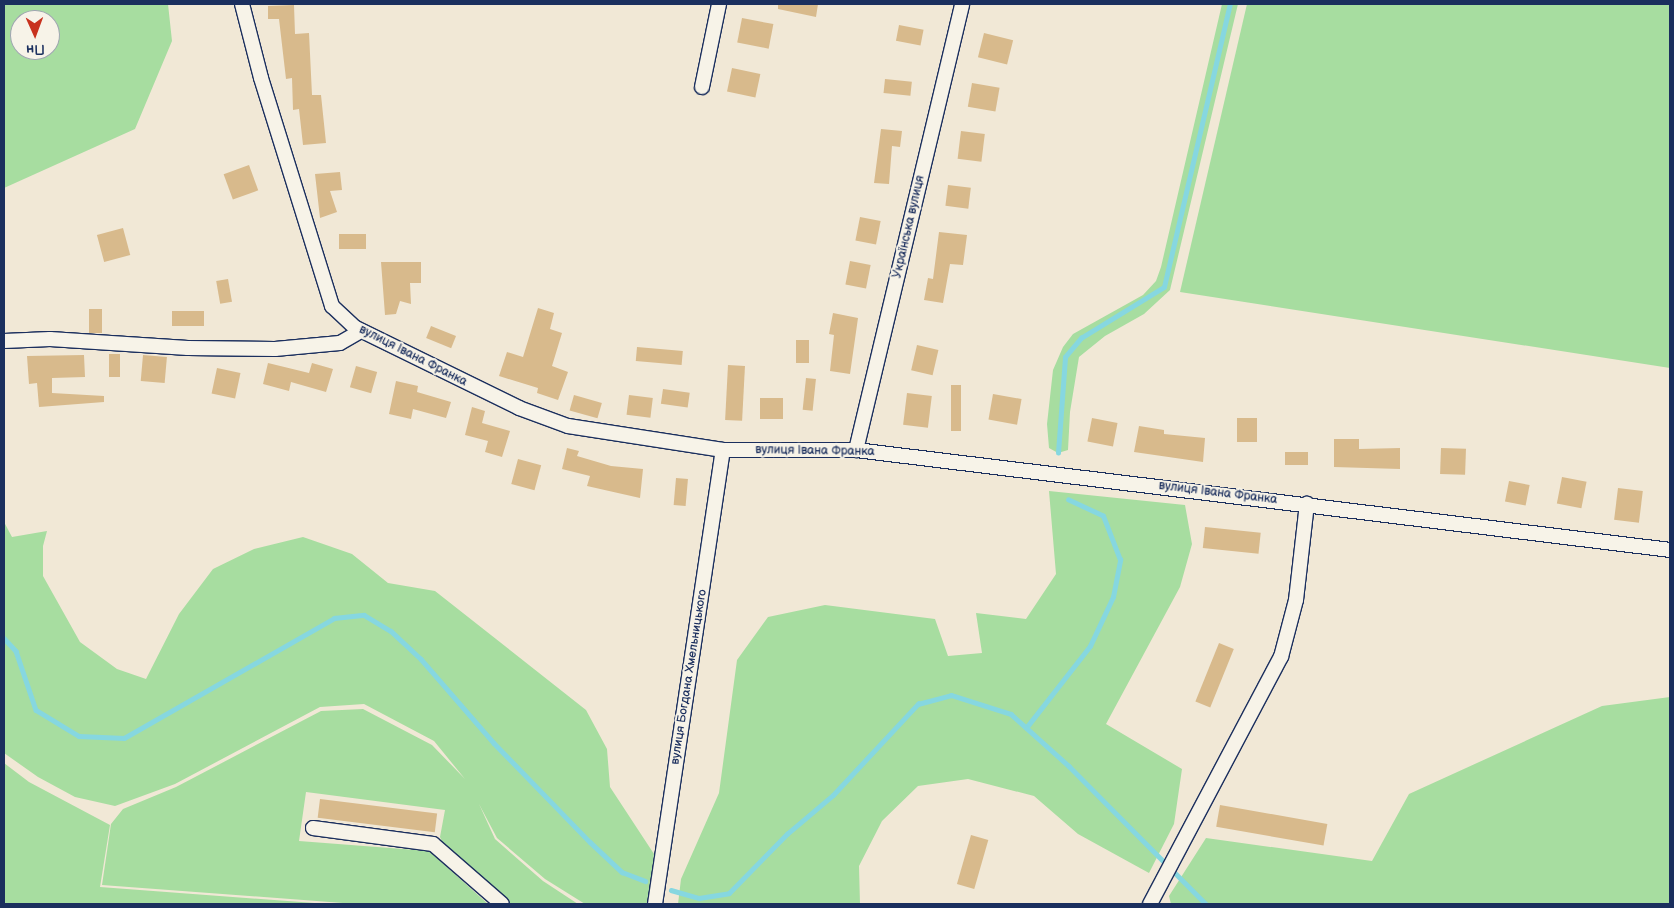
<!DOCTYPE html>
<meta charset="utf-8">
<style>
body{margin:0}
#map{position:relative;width:1674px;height:908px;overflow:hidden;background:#f1e8d6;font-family:"Balsamiq Sans",sans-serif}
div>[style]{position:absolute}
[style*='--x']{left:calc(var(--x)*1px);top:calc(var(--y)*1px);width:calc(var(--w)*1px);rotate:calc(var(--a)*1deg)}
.green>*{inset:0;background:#a7dda0}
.stream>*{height:4.5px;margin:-2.25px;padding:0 2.25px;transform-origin:2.25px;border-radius:2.25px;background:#86d7e0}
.building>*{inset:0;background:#d8ba8c;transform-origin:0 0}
.roads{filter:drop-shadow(1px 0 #1b2f5e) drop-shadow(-1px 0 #1b2f5e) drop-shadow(0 1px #1b2f5e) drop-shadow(0 -1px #1b2f5e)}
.minor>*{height:14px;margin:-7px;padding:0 7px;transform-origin:7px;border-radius:7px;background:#f7f3e8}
span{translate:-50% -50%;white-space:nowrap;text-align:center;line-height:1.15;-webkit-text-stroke:4px #f7f3e8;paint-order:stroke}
.street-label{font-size:12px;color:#1b2f5e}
.frame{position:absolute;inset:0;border:5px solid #1b2f5e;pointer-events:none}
.north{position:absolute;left:10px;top:10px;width:50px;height:50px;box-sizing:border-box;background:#f7f3e8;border:1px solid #9fa5b1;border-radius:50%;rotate:178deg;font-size:14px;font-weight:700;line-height:20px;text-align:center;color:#1b2f5e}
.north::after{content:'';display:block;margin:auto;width:18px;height:22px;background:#c8321e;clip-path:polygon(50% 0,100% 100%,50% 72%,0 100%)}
</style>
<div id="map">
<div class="green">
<i style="clip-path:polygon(evenodd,4px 4px,168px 4px,172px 41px,135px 129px,4px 188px,4px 4px,20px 20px,50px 20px,50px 50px,20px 50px,20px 20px)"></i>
<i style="clip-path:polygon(1222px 4px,1238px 4px,1170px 290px,1144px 314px,1105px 336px,1079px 357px,1070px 412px,1068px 450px,1058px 453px,1049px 448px,1047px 424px,1053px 370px,1063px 347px,1073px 334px,1143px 295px,1156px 281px,1161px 267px)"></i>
<i style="clip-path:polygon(1247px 4px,1670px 4px,1670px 368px,1180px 292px)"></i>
<i style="clip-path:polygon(1049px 491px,1185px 505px,1192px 544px,1180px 587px,1106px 724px,1182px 769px,1174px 824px,1149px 873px,1078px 834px,1034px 796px,968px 779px,918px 786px,882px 821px,859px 866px,860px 904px,678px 904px,681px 879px,719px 793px,737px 660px,768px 617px,825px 605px,935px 619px,948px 656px,982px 653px,976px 613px,1026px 619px,1056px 574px)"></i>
<i style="clip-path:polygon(4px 522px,12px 537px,47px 531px,43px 546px,43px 576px,80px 642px,117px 669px,146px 679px,179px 614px,213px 569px,254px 549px,303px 537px,352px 554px,388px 583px,435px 591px,586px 710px,607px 749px,610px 787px,654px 854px,648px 904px,585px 904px,545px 879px,497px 838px,479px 804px,495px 839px,543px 881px,578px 904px,511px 904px,444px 846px,440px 837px,445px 810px,306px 792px,299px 841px,429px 851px,488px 904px,356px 904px,102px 885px,111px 824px,123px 809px,176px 787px,321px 711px,363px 709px,432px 745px,465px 779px,434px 741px,364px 704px,320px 707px,175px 784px,115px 806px,75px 797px,38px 777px,4px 753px)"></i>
<i style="clip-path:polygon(1670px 697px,1670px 904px,1171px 904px,1169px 896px,1206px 838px,1372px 861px,1409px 794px,1602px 706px)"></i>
<i style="clip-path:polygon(4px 763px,29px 782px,110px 825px,100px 887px,328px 904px,4px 904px)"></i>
</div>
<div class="stream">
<i style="--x:1058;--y:453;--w:96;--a:-85.8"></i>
<i style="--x:1065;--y:357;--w:25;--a:-50"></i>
<i style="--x:1081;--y:338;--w:97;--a:-31.6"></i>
<i style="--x:1164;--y:287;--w:291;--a:-76.9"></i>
<i style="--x:4;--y:638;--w:18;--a:47"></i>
<i style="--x:16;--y:651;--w:62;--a:71.3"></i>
<i style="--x:36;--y:710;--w:50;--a:31.2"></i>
<i style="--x:79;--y:736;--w:45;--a:2.5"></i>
<i style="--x:124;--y:738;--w:242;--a:-29.7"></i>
<i style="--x:334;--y:618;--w:30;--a:-6"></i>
<i style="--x:364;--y:615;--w:31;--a:31"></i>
<i style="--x:391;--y:631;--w:41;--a:43"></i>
<i style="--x:421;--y:659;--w:111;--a:49"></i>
<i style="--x:494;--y:743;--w:138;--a:45.9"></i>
<i style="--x:590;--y:842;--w:44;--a:43.2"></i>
<i style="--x:622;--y:872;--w:25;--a:21"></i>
<i style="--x:1026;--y:728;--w:104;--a:-52"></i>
<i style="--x:1090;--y:646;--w:54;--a:-64.9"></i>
<i style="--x:1113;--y:597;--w:38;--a:-79"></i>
<i style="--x:1120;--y:560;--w:47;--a:-111.1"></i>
<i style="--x:1103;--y:516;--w:38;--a:-155"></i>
<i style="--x:671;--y:890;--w:29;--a:16"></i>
<i style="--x:699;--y:898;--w:30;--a:-9"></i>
<i style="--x:729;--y:893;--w:83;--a:-45.5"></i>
<i style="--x:787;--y:834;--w:60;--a:-40.3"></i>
<i style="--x:833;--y:795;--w:125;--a:-47"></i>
<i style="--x:918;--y:704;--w:34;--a:-15"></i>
<i style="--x:951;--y:695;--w:63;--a:17.6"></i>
<i style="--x:1011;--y:714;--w:78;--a:41.9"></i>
<i style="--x:1069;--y:766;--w:194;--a:45.2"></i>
</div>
<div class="building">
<i style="clip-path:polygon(778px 4px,818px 4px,816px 17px,778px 9px)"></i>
<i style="clip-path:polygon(294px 5px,295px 34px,309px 33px,312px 95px,321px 95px,326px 143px,303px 145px,299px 109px,293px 110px,292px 78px,286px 79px,279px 19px,268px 19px,268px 6px)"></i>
<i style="left:742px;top:18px;width:32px;height:25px;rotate:11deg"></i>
<i style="left:899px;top:25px;width:25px;height:16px;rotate:11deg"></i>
<i style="left:984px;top:33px;width:30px;height:25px;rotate:14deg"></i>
<i style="left:732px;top:68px;width:29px;height:24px;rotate:12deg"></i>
<i style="left:885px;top:79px;width:27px;height:14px;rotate:6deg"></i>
<i style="left:972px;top:83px;width:28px;height:24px;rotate:10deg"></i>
<i style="clip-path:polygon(881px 129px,902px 131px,900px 147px,892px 146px,889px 184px,874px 183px)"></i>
<i style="left:961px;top:131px;width:24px;height:28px;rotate:7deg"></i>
<i style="left:249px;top:165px;width:27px;height:27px;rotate:70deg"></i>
<i style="clip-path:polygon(340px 172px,342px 190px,330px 191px,337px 212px,320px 218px,315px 174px)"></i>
<i style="left:948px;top:185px;width:23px;height:21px;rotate:7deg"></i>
<i style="left:860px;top:217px;width:21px;height:24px;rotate:11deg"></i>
<i style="left:123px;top:228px;width:28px;height:27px;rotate:75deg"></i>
<i style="clip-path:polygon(939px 232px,967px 235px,963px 265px,950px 264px,943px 303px,924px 300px,928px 278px,933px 279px)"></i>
<i style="left:339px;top:234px;width:27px;height:15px"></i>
<i style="left:850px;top:261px;width:21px;height:24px;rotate:11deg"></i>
<i style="clip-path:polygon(381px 262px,421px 262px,421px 283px,410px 283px,411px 304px,400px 301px,396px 314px,385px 315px)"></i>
<i style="left:228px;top:279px;width:23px;height:12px;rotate:80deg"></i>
<i style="clip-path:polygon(538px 308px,554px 313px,550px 329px,562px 333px,552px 366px,568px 372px,558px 400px,537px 393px,538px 388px,499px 376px,507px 352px,523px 357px)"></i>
<i style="left:89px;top:309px;width:13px;height:24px"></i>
<i style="left:172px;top:311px;width:32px;height:15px"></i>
<i style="clip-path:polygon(833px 313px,858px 318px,850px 374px,830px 371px,834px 335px,829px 334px)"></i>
<i style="left:431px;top:326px;width:27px;height:13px;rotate:22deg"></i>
<i style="left:796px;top:340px;width:13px;height:23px"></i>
<i style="left:917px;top:345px;width:22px;height:26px;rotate:13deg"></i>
<i style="left:637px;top:347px;width:46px;height:14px;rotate:5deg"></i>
<i style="left:109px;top:354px;width:11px;height:23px"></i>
<i style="clip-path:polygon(84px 355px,85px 377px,52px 378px,52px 393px,104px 396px,104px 402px,39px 407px,37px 383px,29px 384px,27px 356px)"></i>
<i style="left:143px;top:355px;width:24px;height:26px;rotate:5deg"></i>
<i style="clip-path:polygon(268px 363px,309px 373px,312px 363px,333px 369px,326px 392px,291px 382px,289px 391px,263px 384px)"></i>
<i style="left:728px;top:365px;width:17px;height:55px;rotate:3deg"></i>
<i style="left:356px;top:366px;width:22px;height:22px;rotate:16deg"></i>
<i style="left:217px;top:368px;width:24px;height:26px;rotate:12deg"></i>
<i style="left:806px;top:378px;width:10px;height:32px;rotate:6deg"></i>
<i style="clip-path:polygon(396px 381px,418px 386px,417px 392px,451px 402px,446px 418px,413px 409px,411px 419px,389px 414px)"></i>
<i style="left:951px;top:385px;width:10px;height:46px"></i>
<i style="left:663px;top:389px;width:27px;height:15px;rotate:8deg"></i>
<i style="left:907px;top:393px;width:25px;height:32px;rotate:7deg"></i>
<i style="left:993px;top:394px;width:29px;height:26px;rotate:10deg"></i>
<i style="left:574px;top:395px;width:29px;height:16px;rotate:16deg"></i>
<i style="left:629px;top:395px;width:24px;height:20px;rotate:7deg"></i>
<i style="left:783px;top:398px;width:21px;height:23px;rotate:90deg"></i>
<i style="clip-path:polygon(472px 407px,485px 411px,482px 423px,510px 431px,502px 457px,485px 452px,488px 441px,465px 435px)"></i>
<i style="left:1092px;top:418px;width:26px;height:24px;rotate:11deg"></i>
<i style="left:1237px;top:418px;width:20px;height:24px"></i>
<i style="clip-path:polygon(1139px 426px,1164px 430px,1164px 434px,1205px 438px,1203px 462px,1134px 452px)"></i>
<i style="clip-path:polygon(1334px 439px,1359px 439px,1359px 449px,1400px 448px,1400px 469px,1334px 467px)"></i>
<i style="clip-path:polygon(567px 448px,579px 451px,577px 456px,611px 466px,643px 469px,640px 498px,587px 486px,590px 476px,562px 469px)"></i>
<i style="left:1441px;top:448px;width:25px;height:26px;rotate:2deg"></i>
<i style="left:1285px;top:452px;width:23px;height:13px"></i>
<i style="left:518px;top:459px;width:24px;height:26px;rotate:15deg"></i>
<i style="left:1562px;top:477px;width:25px;height:27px;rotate:11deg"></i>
<i style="left:676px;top:478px;width:12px;height:27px;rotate:5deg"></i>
<i style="left:1509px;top:481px;width:21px;height:21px;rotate:11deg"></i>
<i style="left:1618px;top:488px;width:25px;height:32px;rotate:7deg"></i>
<i style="left:1205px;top:527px;width:56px;height:21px;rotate:6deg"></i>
<i style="left:1219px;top:643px;width:16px;height:63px;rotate:22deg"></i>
<i style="left:320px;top:799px;width:118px;height:19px;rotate:7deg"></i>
<i style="left:1220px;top:805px;width:109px;height:22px;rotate:10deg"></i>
<i style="left:971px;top:835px;width:18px;height:51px;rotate:16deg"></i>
</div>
<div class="roads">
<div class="minor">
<i style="--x:242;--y:4;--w:76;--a:75.6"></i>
<i style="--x:261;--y:78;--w:239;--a:72.7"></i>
<i style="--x:332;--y:306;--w:33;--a:43"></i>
<i style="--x:356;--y:328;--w:182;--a:26.1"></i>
<i style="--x:519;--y:408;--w:52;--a:20.2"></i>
<i style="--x:568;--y:426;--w:157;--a:8.8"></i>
<i style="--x:723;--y:450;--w:133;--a:0"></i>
<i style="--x:856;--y:450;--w:820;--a:7"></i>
<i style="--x:702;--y:87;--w:85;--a:-78.4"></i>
<i style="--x:4;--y:341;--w:46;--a:-2.5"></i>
<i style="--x:50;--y:339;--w:138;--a:3.7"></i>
<i style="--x:188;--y:348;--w:87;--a:0.7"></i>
<i style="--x:275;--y:349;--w:65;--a:-5.3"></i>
<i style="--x:340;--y:343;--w:24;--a:-30"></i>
<i style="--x:856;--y:450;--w:458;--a:-76.6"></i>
<i style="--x:313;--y:828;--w:121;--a:7.6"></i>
<i style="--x:433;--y:844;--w:91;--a:41"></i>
<i style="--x:655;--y:904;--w:459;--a:-81.5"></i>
<i style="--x:1150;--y:904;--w:280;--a:-62.1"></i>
<i style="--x:1281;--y:657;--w:59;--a:-75.3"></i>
<i style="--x:1296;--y:600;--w:97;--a:-83.5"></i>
</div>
</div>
<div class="street-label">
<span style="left:909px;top:227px;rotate:-77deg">Українська вулиця</span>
<span style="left:413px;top:356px;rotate:27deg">вулиця Івана Франка</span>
<span style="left:815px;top:451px;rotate:1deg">вулиця Івана Франка</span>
<span style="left:1218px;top:493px;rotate:7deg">вулиця Івана Франка</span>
<span style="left:689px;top:677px;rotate:-81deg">вулиця Богдана Хмельницького</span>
</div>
<div class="frame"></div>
<div class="north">Пн</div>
</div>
